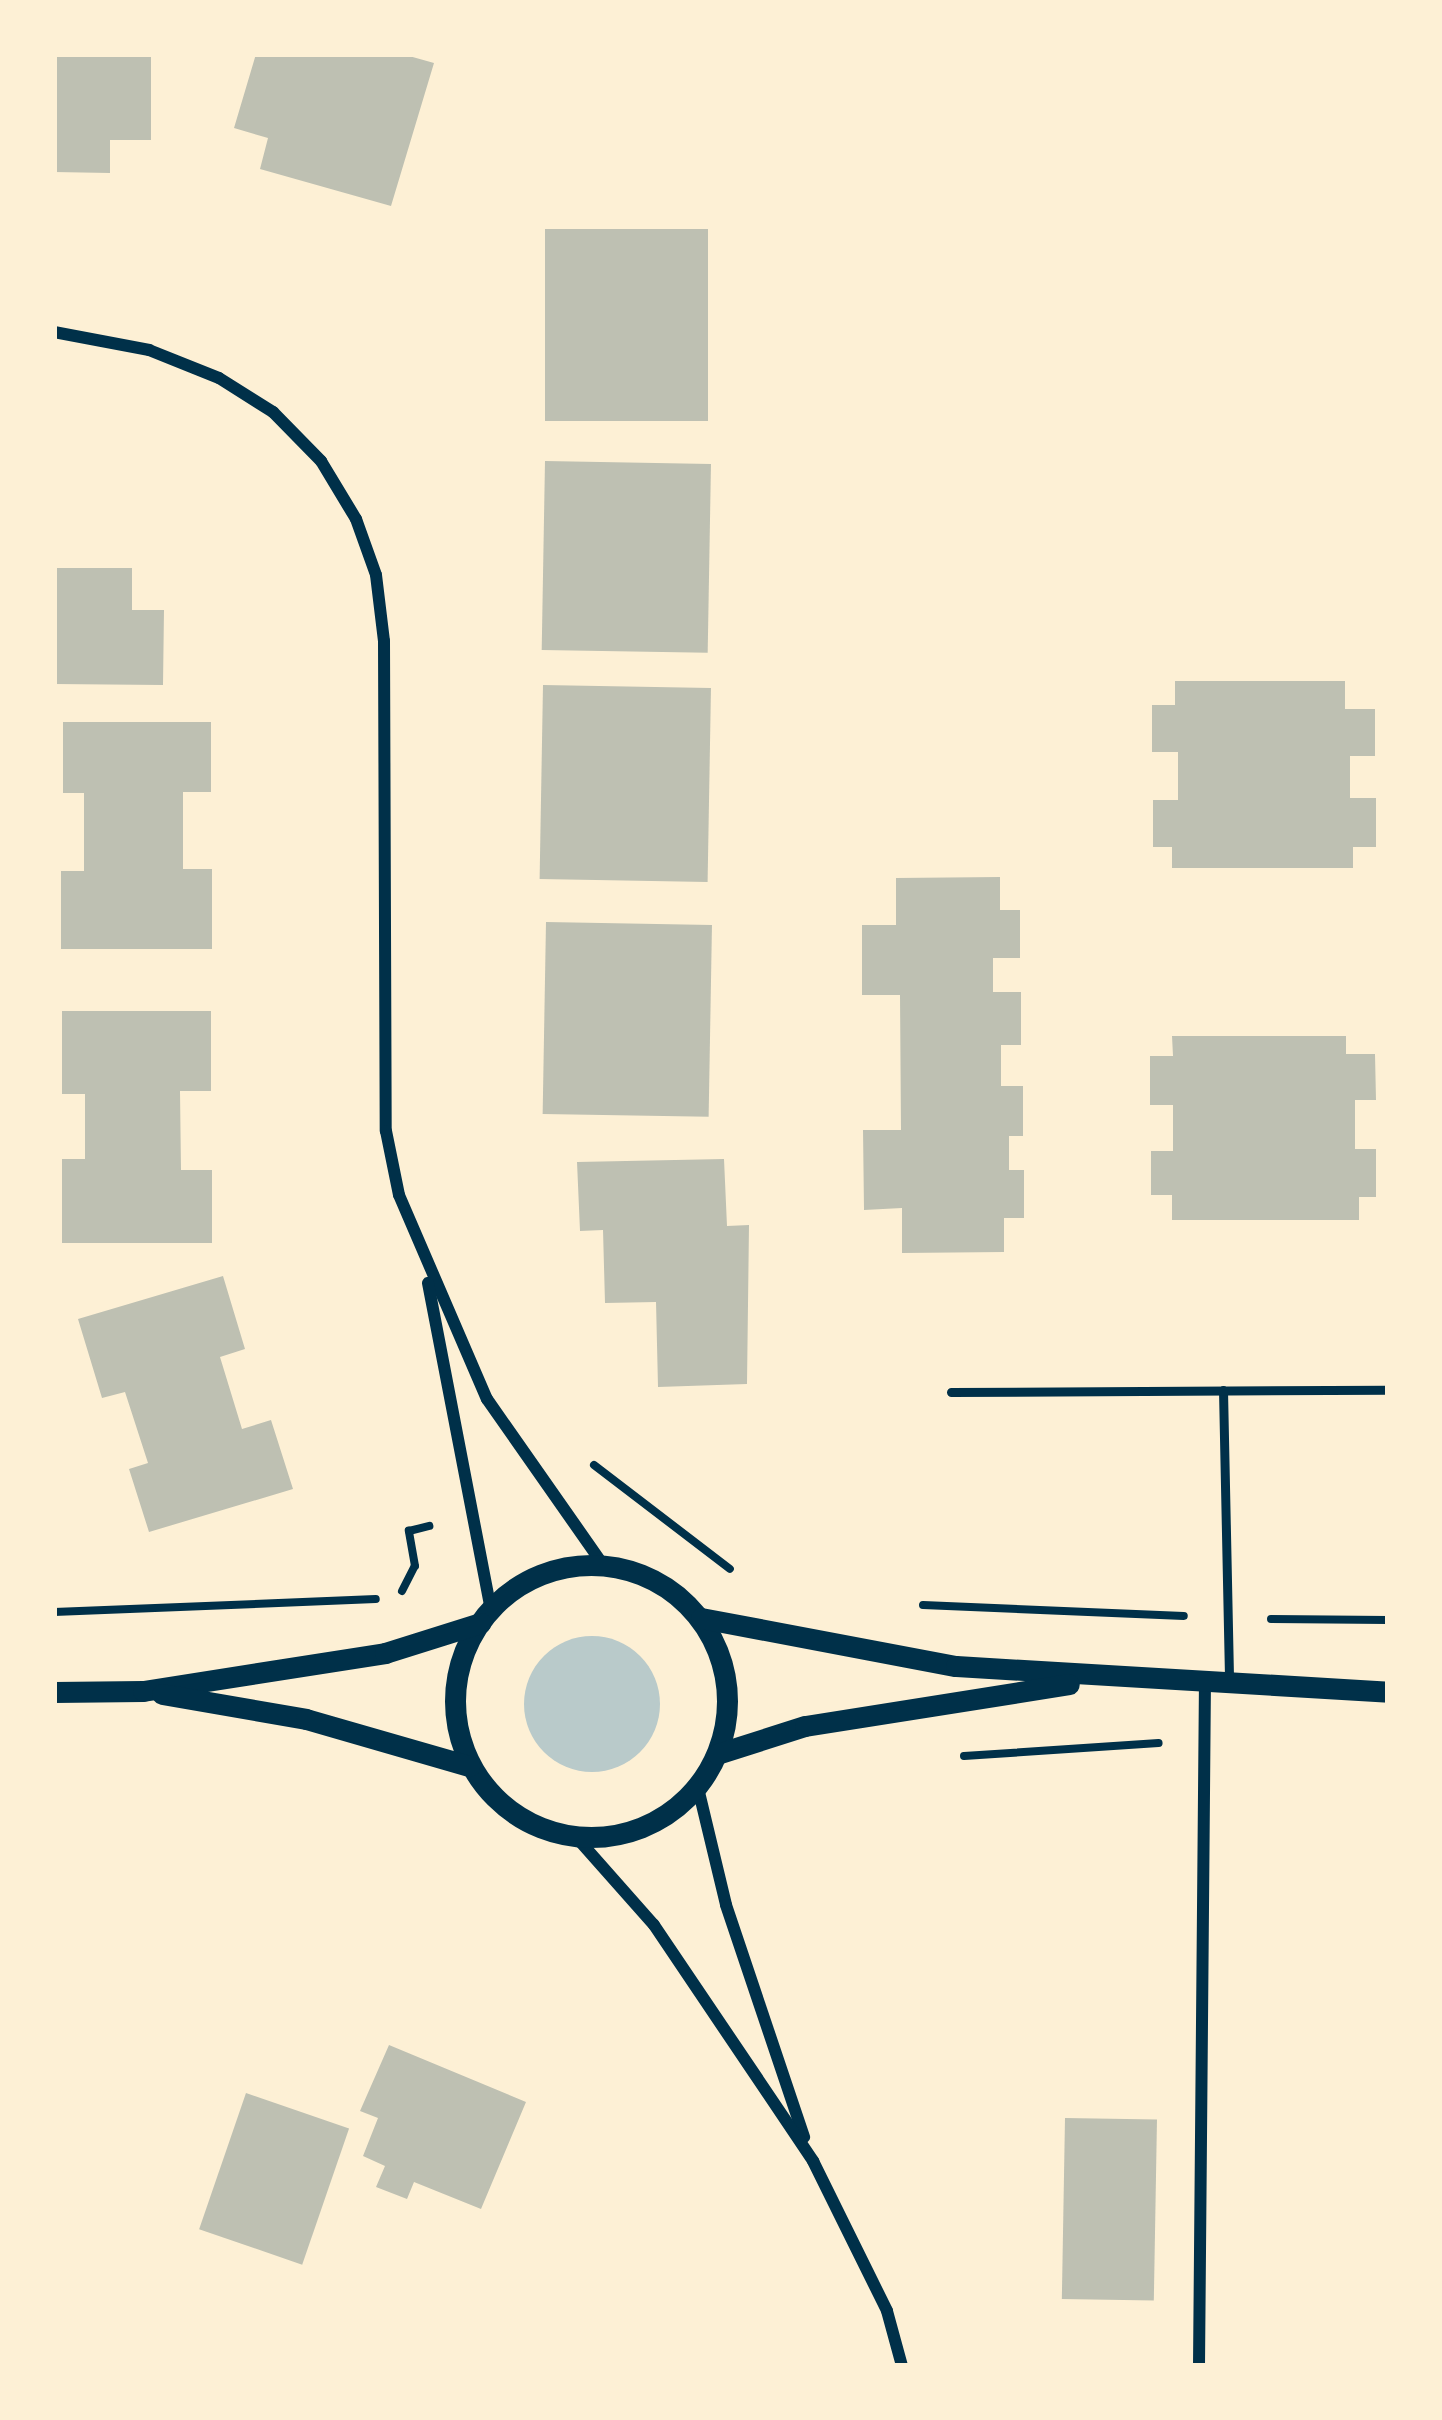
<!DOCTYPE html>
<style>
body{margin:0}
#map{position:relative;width:1442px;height:2420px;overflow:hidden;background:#fdf0d5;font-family:Commissioner,sans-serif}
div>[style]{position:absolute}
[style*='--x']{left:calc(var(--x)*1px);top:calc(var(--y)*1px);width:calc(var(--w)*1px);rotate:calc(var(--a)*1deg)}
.green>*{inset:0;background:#b9caca}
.round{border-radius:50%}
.building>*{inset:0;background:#bec0b2;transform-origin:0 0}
.path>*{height:8px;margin:-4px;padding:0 4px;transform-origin:4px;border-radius:4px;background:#003049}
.service>*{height:9px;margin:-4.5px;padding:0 4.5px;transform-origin:4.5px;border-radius:4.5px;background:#003049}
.minor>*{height:12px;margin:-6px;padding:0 6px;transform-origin:6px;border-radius:6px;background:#003049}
.tertiary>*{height:21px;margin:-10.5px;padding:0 10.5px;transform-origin:10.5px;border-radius:10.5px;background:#003049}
.tertiary>.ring{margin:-10.5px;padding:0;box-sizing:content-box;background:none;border:21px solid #003049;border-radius:50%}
span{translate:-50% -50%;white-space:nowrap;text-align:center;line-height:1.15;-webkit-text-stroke:9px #fdf0d5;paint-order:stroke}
.frame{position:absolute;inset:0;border:57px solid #fdf0d5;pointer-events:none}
</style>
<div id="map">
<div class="green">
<i class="round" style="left:524px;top:1636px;width:136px;height:136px"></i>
</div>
<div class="building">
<i style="clip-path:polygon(54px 54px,151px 54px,151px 140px,110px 140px,110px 173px,54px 172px)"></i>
<i style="clip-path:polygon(256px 54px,402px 54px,434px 63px,391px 206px,260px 169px,268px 138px,234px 128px)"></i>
<i style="left:545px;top:229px;width:163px;height:192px"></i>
<i style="left:545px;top:461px;width:166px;height:189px;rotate:1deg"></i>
<i style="clip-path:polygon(54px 568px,132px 568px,132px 610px,164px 610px,163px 685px,54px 684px)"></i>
<i style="clip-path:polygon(1175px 681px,1345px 681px,1345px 709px,1375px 709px,1375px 756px,1350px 756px,1350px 798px,1376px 798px,1376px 847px,1353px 847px,1353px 868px,1172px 868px,1172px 847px,1153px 847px,1153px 800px,1178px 800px,1178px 752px,1152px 752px,1152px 705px,1175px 705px)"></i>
<i style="left:543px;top:685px;width:168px;height:194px;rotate:1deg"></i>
<i style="clip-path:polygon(63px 722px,211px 722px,211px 792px,183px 792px,183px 869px,212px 869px,212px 949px,61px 949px,61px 871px,84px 871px,84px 793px,63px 793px)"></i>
<i style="clip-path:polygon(1000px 877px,1000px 910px,1020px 910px,1020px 958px,993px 958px,993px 992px,1021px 992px,1021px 1045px,1001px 1045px,1001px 1086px,1023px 1086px,1023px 1136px,1009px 1136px,1009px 1170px,1024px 1170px,1024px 1218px,1004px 1218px,1004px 1252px,902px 1253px,902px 1208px,864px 1210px,863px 1130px,901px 1130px,900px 995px,862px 995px,862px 925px,896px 925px,896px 878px)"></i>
<i style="left:546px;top:922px;width:166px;height:192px;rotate:1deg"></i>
<i style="clip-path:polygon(62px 1011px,211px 1011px,211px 1091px,180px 1091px,181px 1170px,212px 1170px,212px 1243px,62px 1243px,62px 1159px,85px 1159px,85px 1094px,62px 1094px)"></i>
<i style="clip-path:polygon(1172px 1036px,1346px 1036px,1346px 1054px,1375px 1054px,1376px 1100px,1355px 1100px,1355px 1149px,1376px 1149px,1376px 1197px,1359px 1197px,1359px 1220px,1172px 1220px,1172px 1195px,1151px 1195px,1151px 1151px,1173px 1151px,1173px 1105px,1150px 1105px,1150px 1056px,1173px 1056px)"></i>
<i style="clip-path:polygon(724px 1159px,727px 1226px,749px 1225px,747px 1384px,658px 1387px,656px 1302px,605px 1303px,603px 1230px,580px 1231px,577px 1162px)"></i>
<i style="clip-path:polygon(223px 1276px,245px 1349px,220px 1357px,242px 1429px,271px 1420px,293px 1489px,149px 1532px,129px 1469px,148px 1463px,125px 1392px,102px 1398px,78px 1319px)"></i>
<i style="clip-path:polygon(389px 2045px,526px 2102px,481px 2209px,414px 2182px,407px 2199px,376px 2187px,385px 2166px,363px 2156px,378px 2118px,360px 2111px)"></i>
<i style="left:246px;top:2093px;width:109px;height:144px;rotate:19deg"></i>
<i style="left:1065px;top:2118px;width:92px;height:181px;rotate:1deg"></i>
</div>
<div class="path">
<i style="--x:594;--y:1465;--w:171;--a:37.4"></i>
<i style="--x:402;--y:1591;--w:28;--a:-63"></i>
<i style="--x:415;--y:1566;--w:36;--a:-100"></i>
<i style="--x:409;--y:1531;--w:21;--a:-14"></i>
<i style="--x:923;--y:1605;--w:261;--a:2.4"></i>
<i style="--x:54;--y:1612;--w:322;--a:-2.3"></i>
<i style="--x:1271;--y:1619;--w:117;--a:0.5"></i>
<i style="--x:964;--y:1756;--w:195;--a:-3.8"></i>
</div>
<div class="service">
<i style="--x:1223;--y:1390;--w:292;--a:88.8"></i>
<i style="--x:951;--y:1392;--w:437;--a:-0.3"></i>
</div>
<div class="minor">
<i style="--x:54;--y:332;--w:97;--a:10.7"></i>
<i style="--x:149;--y:350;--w:75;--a:21.8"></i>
<i style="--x:219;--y:378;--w:64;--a:32.2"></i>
<i style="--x:273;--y:412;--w:69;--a:45.6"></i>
<i style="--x:321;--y:461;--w:68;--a:58.9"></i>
<i style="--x:356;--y:519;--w:59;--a:70.3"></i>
<i style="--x:376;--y:575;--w:66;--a:83.1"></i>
<i style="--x:384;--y:641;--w:490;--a:89.8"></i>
<i style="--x:386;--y:1131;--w:65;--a:78.5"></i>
<i style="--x:399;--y:1195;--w:222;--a:66.7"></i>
<i style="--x:487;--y:1399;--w:204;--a:55"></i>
<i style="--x:428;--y:1283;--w:333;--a:79.1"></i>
<i style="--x:698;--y:1788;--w:120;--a:76.5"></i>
<i style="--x:726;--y:1905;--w:245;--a:71.4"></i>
<i style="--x:577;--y:1838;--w:116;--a:48.5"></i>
<i style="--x:654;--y:1925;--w:285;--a:56"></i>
<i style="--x:813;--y:2161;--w:167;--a:63.7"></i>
<i style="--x:887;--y:2311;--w:57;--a:74.7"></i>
<i style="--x:1199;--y:2366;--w:686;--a:-89.5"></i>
</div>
<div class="tertiary">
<i class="ring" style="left:455px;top:1565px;width:251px;height:251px"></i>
<i style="--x:701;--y:1618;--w:259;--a:10.7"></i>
<i style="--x:956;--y:1666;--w:433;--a:3.4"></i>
<i style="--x:54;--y:1692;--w:89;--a:-0.6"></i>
<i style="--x:143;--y:1691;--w:245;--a:-8.9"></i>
<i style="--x:385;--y:1653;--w:100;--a:-17.5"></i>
<i style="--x:162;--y:1694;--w:146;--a:9.8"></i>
<i style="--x:306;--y:1719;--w:170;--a:16.1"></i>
<i style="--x:717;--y:1754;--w:92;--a:-17.7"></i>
<i style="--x:805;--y:1726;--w:267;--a:-9"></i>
</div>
<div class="frame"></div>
</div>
